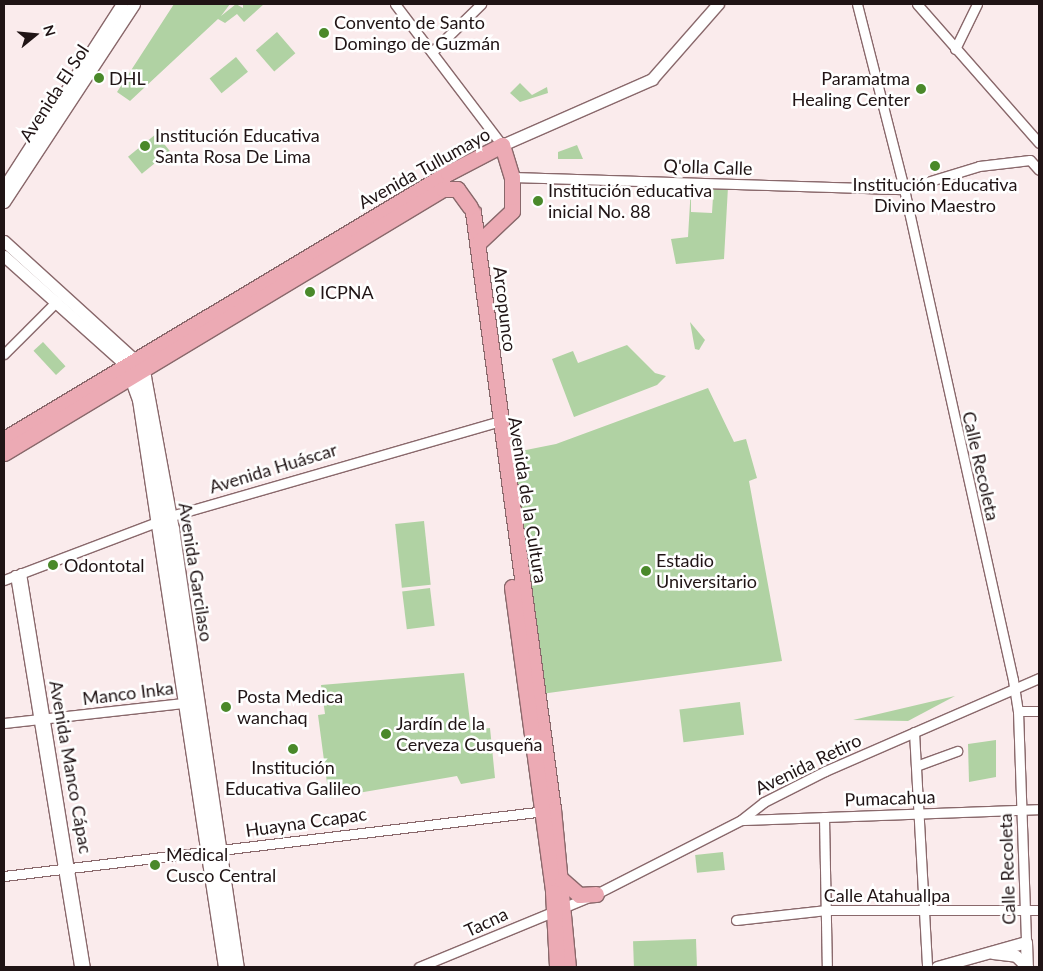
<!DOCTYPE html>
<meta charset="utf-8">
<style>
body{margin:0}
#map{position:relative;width:1043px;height:971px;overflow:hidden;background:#faebec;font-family:Lato,sans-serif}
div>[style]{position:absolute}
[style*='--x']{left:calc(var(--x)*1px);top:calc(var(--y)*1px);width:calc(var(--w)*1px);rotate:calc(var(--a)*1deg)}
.green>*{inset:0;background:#b0d2a3;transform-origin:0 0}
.roads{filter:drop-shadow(1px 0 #89686b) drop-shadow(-1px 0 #89686b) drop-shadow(0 1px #89686b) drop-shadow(0 -1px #89686b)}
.minor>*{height:9px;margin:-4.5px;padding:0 4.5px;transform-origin:4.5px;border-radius:4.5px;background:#fff}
.tertiary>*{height:11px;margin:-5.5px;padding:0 5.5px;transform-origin:5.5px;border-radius:5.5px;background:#fff}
.secondary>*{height:14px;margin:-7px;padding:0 7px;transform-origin:7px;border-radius:7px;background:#fff}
.primary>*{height:15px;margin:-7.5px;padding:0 7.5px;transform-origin:7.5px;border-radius:7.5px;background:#ecaab4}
.dots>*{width:14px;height:14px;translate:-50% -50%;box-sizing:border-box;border:2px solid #fff;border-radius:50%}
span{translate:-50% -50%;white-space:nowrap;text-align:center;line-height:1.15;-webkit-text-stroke:5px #fff;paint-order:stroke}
.poi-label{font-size:18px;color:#201415}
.left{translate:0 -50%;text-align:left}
.right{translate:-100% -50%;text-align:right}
.street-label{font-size:18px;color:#201415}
.frame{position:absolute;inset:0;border:5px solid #201415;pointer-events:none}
.north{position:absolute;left:10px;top:10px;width:50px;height:50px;-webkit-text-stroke:4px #fff;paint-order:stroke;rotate:73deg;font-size:14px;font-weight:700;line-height:20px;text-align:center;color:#201415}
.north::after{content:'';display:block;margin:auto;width:18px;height:22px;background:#201415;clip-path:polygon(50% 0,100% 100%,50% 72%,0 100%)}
</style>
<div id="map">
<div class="green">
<i style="clip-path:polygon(174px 4px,230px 4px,221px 16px,236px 4px,243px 8px,243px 4px,264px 4px,244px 22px,237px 14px,225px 23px,218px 19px,130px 101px,117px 92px)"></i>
<i style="left:277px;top:32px;width:28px;height:28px;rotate:49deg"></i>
<i style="left:236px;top:57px;width:19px;height:34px;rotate:51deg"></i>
<i style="clip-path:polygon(520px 83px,532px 95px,547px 87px,548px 93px,520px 102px,510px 93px)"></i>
<i style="left:156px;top:134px;width:22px;height:36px;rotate:51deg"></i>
<i style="clip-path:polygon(577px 145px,583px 159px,558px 159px,558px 152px)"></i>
<i style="clip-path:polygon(evenodd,691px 186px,728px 187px,724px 259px,676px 264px,671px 239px,688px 237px,691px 186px,691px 196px,713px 197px,712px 213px,691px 212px,691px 196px)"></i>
<i style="clip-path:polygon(690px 322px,705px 340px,699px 350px,695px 349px)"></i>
<i style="left:43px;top:342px;width:33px;height:13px;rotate:47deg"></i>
<i style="clip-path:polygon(627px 345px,655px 373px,666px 376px,657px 385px,574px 417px,552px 359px,573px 351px,578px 363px)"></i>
<i style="clip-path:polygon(708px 388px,734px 442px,746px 439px,757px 478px,749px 481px,782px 661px,541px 694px,511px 453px,556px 444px)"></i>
<i style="left:424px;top:521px;width:64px;height:29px;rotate:84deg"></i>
<i style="left:430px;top:588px;width:38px;height:28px;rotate:83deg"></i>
<i style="clip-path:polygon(464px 673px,471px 730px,490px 728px,495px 778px,461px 784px,457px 776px,329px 798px,318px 715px,325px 714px,321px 685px)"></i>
<i style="clip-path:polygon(955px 696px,908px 721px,853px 720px)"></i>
<i style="left:740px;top:702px;width:33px;height:61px;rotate:83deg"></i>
<i style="clip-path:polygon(996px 740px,996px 777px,969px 782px,968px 744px)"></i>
<i style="left:723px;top:852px;width:18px;height:28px;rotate:84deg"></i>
<i style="left:696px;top:939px;width:28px;height:63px;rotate:88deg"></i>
</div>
<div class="roads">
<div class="minor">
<i style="--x:395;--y:4;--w:177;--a:52.8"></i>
<i style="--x:857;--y:4;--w:191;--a:75.7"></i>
<i style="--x:904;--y:189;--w:503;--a:77.48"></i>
<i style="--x:1013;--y:680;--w:31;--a:81"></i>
<i style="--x:1018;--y:711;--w:231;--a:88"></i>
<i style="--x:917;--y:4;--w:185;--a:48.7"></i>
<i style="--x:955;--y:49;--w:50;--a:-63.9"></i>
<i style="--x:432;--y:52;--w:69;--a:-44.4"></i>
<i style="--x:512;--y:177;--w:392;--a:1.8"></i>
<i style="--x:904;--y:189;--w:78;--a:-17"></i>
<i style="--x:979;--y:166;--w:51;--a:-6.7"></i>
<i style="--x:1030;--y:160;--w:13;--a:48"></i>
<i style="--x:4;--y:354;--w:75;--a:-45"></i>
<i style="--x:21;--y:573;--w:399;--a:80.8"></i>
<i style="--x:15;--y:575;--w:397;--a:80.7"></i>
<i style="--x:4;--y:580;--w:186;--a:-20.8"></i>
<i style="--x:178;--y:514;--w:335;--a:-16.1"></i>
<i style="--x:1018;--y:711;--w:21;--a:0"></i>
<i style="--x:4;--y:723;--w:187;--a:-6.4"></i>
<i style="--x:914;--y:732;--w:235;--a:86.8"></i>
<i style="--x:916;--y:766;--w:44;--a:-20.1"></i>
<i style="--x:824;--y:817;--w:150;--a:88.9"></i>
<i style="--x:742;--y:820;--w:297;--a:-2.1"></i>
<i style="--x:4;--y:876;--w:545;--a:-6.85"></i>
<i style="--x:736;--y:920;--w:91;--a:-6.3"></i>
<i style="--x:826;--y:910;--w:213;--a:0"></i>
<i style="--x:419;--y:967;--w:191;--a:-22.4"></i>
<i style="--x:596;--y:894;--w:163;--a:-27"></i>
<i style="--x:741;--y:820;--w:29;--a:-38"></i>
<i style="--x:764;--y:802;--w:68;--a:-26.9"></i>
<i style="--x:825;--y:771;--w:233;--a:-23.5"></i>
</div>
<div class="tertiary">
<i style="--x:502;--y:145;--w:164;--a:-23.7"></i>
<i style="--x:652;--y:79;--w:100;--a:-48.7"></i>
<i style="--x:4;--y:187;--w:218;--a:-57.2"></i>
<i style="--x:4;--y:202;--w:237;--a:-56.7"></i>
<i style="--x:4;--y:241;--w:178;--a:42.3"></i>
<i style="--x:4;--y:256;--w:166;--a:41.8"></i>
<i style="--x:993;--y:953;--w:23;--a:7"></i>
<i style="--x:1016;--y:956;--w:16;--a:45"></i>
<i style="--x:937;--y:967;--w:92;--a:-15.7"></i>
<i style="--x:1026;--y:942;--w:25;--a:88"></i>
</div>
<div class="secondary">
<i style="--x:137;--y:362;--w:17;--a:65"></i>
<i style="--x:144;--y:377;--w:155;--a:79.6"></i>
<i style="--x:172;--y:529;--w:443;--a:81.6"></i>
<i style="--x:128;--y:367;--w:35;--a:70"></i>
<i style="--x:140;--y:400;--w:573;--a:81.38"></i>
</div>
<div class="primary">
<i style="--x:473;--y:212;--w:602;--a:82.37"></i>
<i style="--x:553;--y:809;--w:159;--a:84.6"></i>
<i style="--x:4;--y:439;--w:518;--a:-30.93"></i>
<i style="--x:448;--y:173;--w:61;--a:-27.4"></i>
<i style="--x:502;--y:145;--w:34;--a:73"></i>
<i style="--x:512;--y:177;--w:34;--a:90"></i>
<i style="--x:512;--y:211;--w:48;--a:136.7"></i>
<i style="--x:4;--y:453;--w:512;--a:-31.02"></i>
<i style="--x:443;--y:189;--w:14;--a:0"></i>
<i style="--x:457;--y:189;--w:22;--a:54"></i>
<i style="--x:512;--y:587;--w:308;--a:82.3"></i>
<i style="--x:553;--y:892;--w:75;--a:86.9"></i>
<i style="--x:562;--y:880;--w:23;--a:41"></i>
<i style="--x:579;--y:895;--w:17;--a:-3"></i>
</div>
</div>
<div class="dots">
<i style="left:324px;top:33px;background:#4a892a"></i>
<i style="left:99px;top:78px;background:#4a892a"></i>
<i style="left:921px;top:89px;background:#4a892a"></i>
<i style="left:145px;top:146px;background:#4a892a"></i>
<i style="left:935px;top:166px;background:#4a892a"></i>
<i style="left:538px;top:201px;background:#4a892a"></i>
<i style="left:310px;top:292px;background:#4a892a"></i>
<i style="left:53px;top:565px;background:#4a892a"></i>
<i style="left:646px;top:571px;background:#4a892a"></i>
<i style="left:226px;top:707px;background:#4a892a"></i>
<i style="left:386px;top:734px;background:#4a892a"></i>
<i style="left:293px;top:749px;background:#4a892a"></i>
<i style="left:155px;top:865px;background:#4a892a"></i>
</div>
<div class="poi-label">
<span class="left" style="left:334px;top:33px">Convento de Santo<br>Domingo de Guzmán</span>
<span class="left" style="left:109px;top:78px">DHL</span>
<span class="right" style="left:910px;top:89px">Paramatma<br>Healing Center</span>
<span class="left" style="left:155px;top:146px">Institución Educativa<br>Santa Rosa De Lima</span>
<span style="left:935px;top:195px">Institución Educativa<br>Divino Maestro</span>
<span class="left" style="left:548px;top:201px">Institución educativa<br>inicial No. 88</span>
<span class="left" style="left:320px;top:292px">ICPNA</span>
<span class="left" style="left:656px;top:571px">Estadio<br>Universitario</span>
<span class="left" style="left:64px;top:565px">Odontotal</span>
<span class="left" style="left:237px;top:707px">Posta Medica<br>wanchaq</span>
<span class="left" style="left:396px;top:734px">Jardín de la<br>Cerveza Cusqueña</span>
<span style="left:293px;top:778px">Institución<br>Educativa Galileo</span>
<span class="left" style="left:166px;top:865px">Medical<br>Cusco Central</span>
</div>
<div class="street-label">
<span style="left:54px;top:93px;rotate:-57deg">Avenida El Sol</span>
<span style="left:708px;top:167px;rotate:2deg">Q'olla Calle</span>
<span style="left:424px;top:168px;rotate:-29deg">Avenida Tullumayo</span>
<span style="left:505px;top:309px;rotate:83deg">Arcopunco</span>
<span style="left:981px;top:466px;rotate:77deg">Calle Recoleta</span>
<span style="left:273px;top:468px;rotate:-17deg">Avenida Huáscar</span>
<span style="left:528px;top:500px;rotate:81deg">Avenida de la Cultura</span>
<span style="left:196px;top:572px;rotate:81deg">Avenida Garcilaso</span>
<span style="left:128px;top:693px;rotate:-7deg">Manco Inka</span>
<span style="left:808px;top:764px;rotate:-26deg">Avenida Retiro</span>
<span style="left:71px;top:767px;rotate:80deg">Avenida Manco Cápac</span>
<span style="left:890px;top:798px;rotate:-2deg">Pumacahua</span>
<span style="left:306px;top:822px;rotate:-8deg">Huayna Ccapac</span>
<span style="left:1007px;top:869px;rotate:-92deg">Calle Recoleta</span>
<span style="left:887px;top:895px">Calle Atahuallpa</span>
<span style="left:486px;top:922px;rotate:-25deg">Tacna</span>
</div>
<div class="frame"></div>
<div class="north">N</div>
</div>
